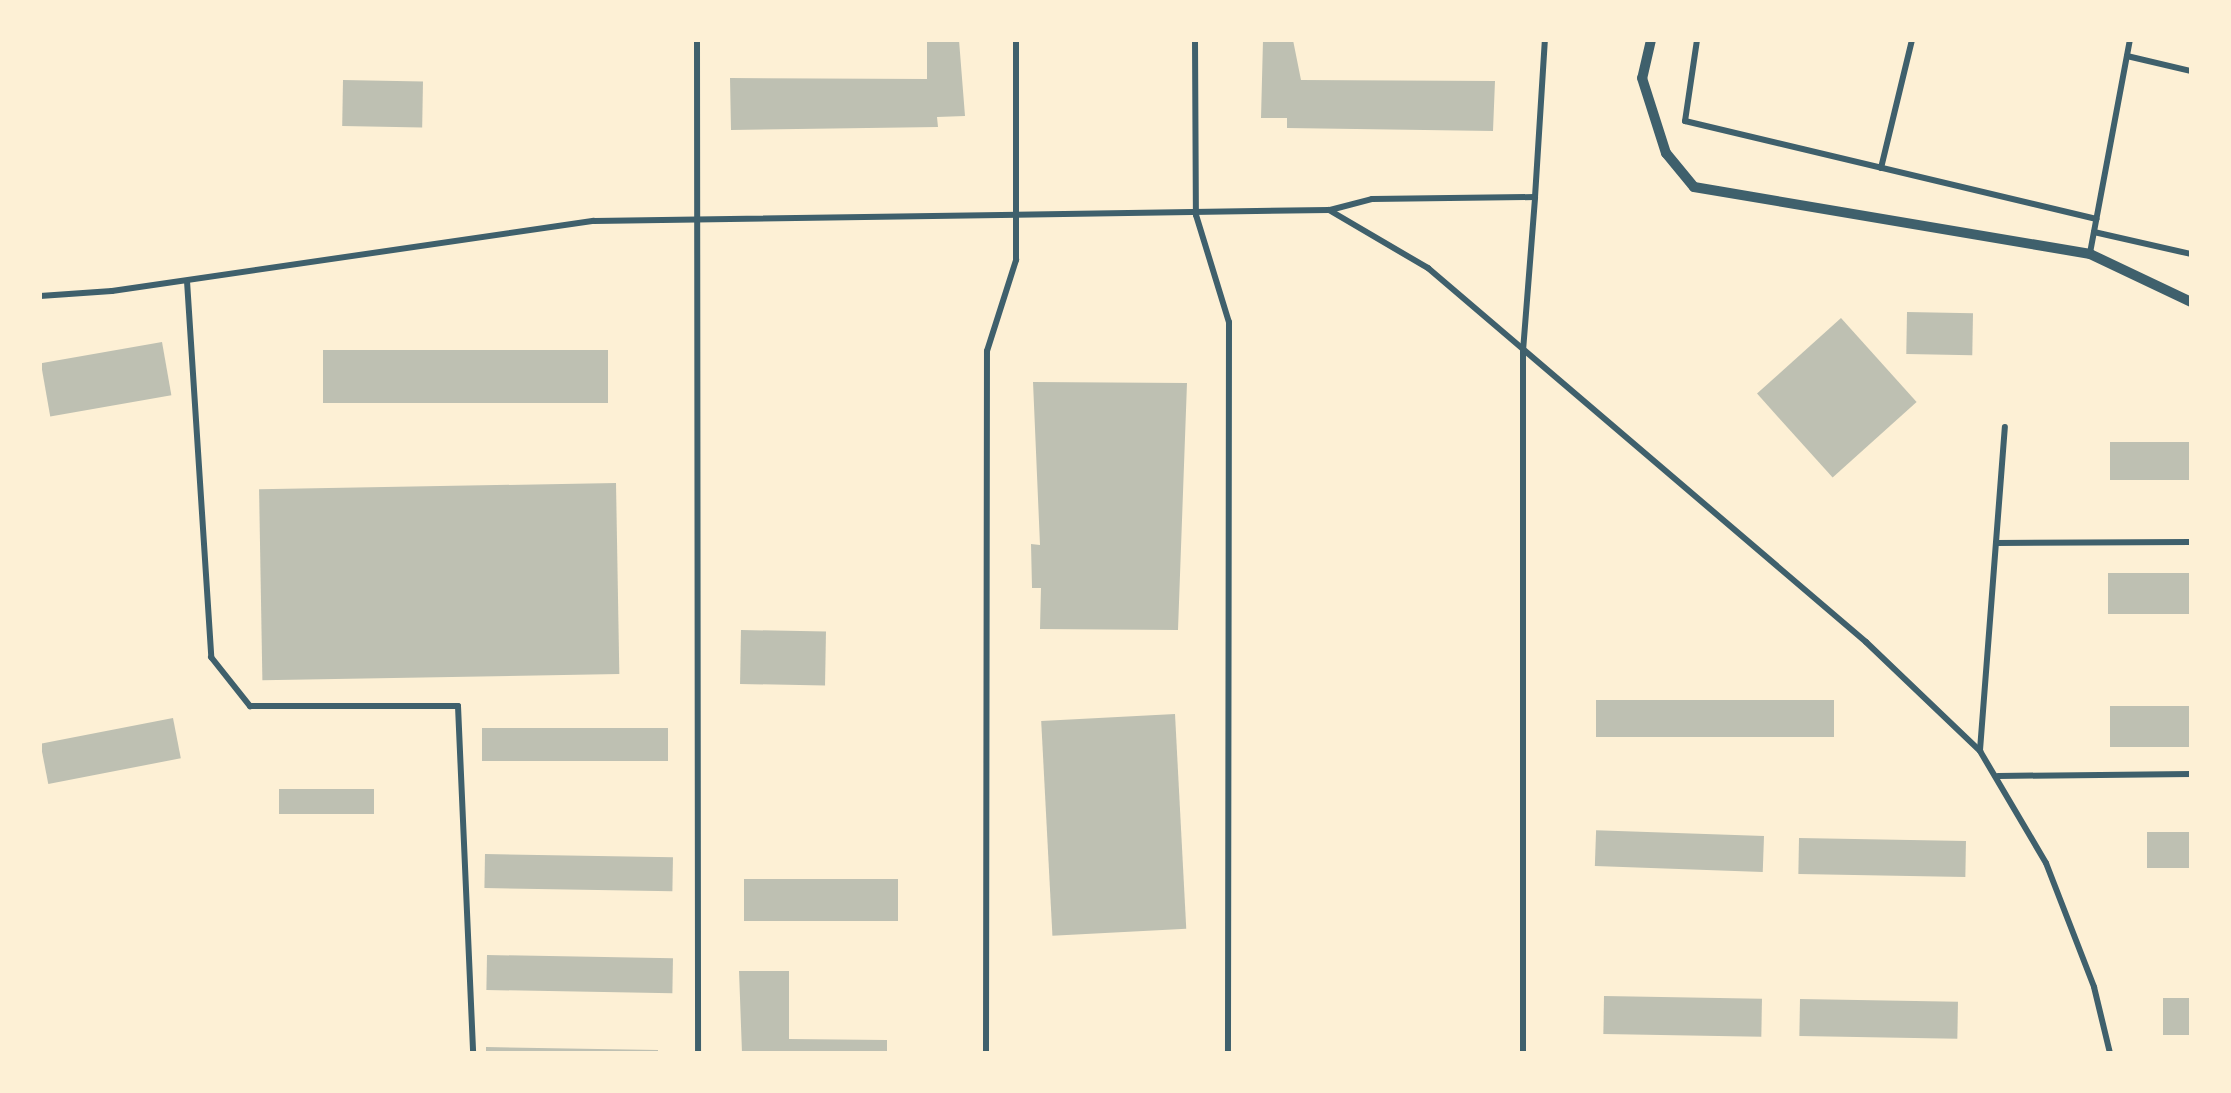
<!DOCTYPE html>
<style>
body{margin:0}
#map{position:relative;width:2231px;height:1093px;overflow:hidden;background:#fdf0d5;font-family:Roboto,sans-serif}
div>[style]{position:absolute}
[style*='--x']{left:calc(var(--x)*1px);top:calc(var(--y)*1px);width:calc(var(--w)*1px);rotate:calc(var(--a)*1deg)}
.building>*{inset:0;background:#bec0b2;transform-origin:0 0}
.service>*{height:6px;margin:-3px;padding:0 3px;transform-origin:3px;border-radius:3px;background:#3f606c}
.minor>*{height:10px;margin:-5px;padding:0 5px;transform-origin:5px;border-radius:5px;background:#3f606c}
span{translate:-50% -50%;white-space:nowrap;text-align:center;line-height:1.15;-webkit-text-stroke:8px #fdf0d5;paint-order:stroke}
.frame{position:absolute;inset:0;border:42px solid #fdf0d5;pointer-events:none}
</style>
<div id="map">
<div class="building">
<i style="clip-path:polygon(927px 40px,959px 40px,965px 116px,937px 117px,938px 127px,731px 130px,730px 78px,927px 79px)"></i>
<i style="clip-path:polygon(1263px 40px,1293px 40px,1301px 80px,1495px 81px,1493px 131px,1287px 128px,1287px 118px,1261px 118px)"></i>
<i style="left:343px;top:80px;width:80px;height:46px;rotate:1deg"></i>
<i style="left:1907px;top:312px;width:66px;height:42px;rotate:1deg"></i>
<i style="left:1841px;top:318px;width:113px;height:113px;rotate:48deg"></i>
<i style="left:162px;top:342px;width:54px;height:123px;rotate:80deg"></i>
<i style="left:323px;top:350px;width:285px;height:53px"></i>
<i style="clip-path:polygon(1033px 382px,1187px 383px,1178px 630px,1040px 629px,1041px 588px,1032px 588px,1031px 544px,1040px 545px)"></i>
<i style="left:2110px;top:442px;width:81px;height:38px"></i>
<i style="left:616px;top:483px;width:191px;height:357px;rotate:89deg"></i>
<i style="left:2108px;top:573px;width:83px;height:41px"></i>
<i style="left:741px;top:630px;width:85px;height:54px;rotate:1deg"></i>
<i style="left:1834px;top:700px;width:37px;height:238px;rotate:90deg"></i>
<i style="left:2191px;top:706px;width:41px;height:81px;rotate:90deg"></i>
<i style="left:1175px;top:714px;width:215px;height:134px;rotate:87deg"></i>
<i style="left:173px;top:718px;width:41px;height:135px;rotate:79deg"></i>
<i style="left:482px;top:728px;width:186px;height:33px"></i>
<i style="left:279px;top:789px;width:95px;height:25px"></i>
<i style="left:2191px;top:832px;width:36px;height:44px;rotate:90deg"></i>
<i style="left:1764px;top:836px;width:36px;height:168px;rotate:92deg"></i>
<i style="left:1799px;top:838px;width:167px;height:36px;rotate:1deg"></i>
<i style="left:485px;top:854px;width:188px;height:34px;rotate:1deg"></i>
<i style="left:898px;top:879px;width:42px;height:154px;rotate:90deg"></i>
<i style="left:487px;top:955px;width:186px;height:35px;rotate:1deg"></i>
<i style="clip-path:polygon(739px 971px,789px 971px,789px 1039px,887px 1040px,887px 1053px,742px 1053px)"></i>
<i style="left:1604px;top:996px;width:158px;height:38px;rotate:1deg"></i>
<i style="left:2163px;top:998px;width:28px;height:37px"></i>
<i style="left:1800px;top:999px;width:158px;height:37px;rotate:1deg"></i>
<i style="clip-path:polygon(486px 1047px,658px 1050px,658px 1053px,486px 1053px)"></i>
</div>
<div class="service">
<i style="--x:697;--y:40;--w:1013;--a:89.94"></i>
<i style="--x:1195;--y:40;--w:175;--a:89.7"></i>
<i style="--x:1196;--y:215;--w:112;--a:72.9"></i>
<i style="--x:1229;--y:322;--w:731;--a:90.08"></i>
<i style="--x:1697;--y:40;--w:82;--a:98.4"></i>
<i style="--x:1685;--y:121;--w:423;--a:13.4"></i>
<i style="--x:2127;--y:56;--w:66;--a:13.2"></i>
<i style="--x:1881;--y:168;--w:132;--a:-76.4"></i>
<i style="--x:1330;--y:210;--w:43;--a:-14.7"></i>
<i style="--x:1372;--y:199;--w:163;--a:-0.7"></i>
<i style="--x:1535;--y:197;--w:157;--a:-86.4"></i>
<i style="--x:2094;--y:232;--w:99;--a:12.8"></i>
<i style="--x:2090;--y:253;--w:217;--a:-79.4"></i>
<i style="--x:187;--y:281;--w:377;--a:86.3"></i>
<i style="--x:211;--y:657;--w:63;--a:51.5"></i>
<i style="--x:250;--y:706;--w:208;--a:0"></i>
<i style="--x:458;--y:706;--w:347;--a:87.5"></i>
<i style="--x:40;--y:296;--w:72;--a:-4"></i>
<i style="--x:112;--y:291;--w:487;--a:-8.3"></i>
<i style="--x:594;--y:221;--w:735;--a:-0.86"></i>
<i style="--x:1329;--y:210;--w:115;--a:30.4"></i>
<i style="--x:1428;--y:268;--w:576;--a:40.49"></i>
<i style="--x:1866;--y:642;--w:158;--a:43.7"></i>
<i style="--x:1980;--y:751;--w:130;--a:59.5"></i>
<i style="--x:2046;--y:863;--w:133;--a:68.8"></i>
<i style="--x:2094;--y:987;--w:68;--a:76.4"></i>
<i style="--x:1996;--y:543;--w:195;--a:-0.3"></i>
<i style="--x:1980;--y:750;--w:324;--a:-85.6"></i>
<i style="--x:1998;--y:776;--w:193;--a:-0.6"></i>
<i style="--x:986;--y:1053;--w:702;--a:-89.92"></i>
<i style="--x:987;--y:351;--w:96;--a:-72.3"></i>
<i style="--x:1016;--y:260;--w:220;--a:-90"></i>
<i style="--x:1523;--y:1053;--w:702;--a:-90"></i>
<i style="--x:1523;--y:351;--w:154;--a:-85.5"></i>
</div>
<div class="minor">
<i style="--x:1651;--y:40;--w:39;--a:103"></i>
<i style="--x:1642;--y:78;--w:79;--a:72.3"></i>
<i style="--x:1666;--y:153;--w:44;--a:50.5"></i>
<i style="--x:1694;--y:187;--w:402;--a:9.6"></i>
<i style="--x:2090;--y:254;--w:112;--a:25.4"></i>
</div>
<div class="frame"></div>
</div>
